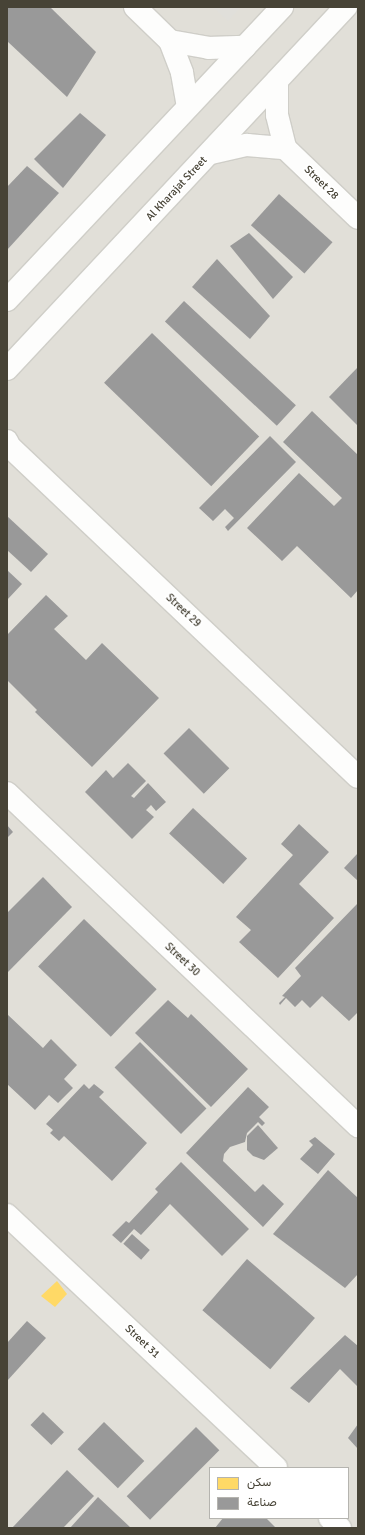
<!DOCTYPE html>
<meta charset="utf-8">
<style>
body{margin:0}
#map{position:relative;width:365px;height:1535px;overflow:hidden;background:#f1f0ea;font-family:Signika,Vazirmatn,sans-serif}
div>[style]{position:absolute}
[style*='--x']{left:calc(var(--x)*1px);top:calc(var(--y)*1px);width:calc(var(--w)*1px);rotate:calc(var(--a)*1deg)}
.industrial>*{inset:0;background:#e1dfd8}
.parking>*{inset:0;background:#e0dfda}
.homes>*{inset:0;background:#ffd966}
.industry>*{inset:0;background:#999;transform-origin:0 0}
.roads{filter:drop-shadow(1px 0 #cfcec8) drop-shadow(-1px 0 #cfcec8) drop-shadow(0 1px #cfcec8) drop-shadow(0 -1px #cfcec8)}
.street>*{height:22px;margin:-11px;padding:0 11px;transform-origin:11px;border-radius:11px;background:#fdfdfc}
span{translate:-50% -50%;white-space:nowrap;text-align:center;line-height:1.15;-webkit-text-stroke:4px #fff;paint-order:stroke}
.street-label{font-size:11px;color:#474336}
.frame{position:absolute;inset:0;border:8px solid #474336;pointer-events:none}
.legend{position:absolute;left:209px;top:1467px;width:140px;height:52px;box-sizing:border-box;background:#fff;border:1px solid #b5b4af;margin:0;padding:5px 7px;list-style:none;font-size:12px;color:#474336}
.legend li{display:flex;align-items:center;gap:8px;height:20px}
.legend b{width:20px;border:1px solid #b5b4af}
</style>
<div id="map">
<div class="industrial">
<i style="clip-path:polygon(evenodd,7px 7px,358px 7px,358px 1528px,7px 1528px,7px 7px,210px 1468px,348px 1468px,348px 1518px,210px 1518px,210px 1468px)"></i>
</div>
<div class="parking">
<i style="clip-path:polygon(213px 7px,241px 7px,228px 21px)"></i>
</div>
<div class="homes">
<i style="clip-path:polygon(57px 1281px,67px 1294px,55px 1307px,41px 1296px)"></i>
</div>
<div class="industry">
<i style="clip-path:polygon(7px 7px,50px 7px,96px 52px,67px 97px,7px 41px)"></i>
<i style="clip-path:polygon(80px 113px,106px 135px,63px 188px,34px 159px)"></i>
<i style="clip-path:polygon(27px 166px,59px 193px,7px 250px,7px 187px)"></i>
<i style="left:279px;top:194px;width:72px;height:42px;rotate:42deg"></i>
<i style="clip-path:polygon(249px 233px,293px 277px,273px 299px,230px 246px)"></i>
<i style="clip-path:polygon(217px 259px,270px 316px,250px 339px,192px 287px)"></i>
<i style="left:184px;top:301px;width:153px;height:28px;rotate:43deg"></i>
<i style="left:152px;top:333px;width:149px;height:69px;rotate:44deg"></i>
<i style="clip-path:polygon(358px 367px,358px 426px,329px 397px)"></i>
<i style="clip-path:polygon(312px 411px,358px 455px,358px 590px,351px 598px,297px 546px,282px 561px,247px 528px,299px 473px,334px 506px,342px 498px,283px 442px)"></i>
<i style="clip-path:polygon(270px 436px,296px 462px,228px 531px,225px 527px,234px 518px,225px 509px,213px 521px,199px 508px)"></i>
<i style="clip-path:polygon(7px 516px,48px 554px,31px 572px,7px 550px)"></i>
<i style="clip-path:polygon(7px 570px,22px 584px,7px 600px)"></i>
<i style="clip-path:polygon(46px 595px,68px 616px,54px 629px,86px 660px,102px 643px,159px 698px,92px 767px,35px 712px,37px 710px,7px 680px,7px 635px)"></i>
<i style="left:189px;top:728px;width:57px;height:36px;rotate:45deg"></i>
<i style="clip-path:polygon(128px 763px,146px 781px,131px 796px,134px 798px,148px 783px,166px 802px,156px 811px,151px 805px,146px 810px,154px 817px,132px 839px,85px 792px,106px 770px,113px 778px)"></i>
<i style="left:193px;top:808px;width:74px;height:35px;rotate:43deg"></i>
<i style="clip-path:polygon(299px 824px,329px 852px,299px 884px,334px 918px,278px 978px,239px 942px,251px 930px,236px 917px,293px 855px,281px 844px)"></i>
<i style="clip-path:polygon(7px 825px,13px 832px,7px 838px)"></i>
<i style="clip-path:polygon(358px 853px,358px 881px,344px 868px)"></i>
<i style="clip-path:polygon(43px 877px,72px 907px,7px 973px,7px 913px)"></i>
<i style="clip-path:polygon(358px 903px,358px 1012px,349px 1021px,322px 996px,310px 1008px,302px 1000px,295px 1007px,286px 998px,280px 1005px,279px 1003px,285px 997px,282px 996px,301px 976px,295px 968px)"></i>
<i style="left:84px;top:919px;width:101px;height:66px;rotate:44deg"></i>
<i style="clip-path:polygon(168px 1000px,188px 1018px,191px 1014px,248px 1069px,211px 1107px,135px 1033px)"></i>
<i style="clip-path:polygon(7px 1014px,43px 1048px,51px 1039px,77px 1065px,64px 1079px,73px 1088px,58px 1103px,49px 1095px,35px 1110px,7px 1084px)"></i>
<i style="left:140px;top:1042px;width:94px;height:36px;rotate:45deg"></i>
<i style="clip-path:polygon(84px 1084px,89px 1089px,94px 1084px,104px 1092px,99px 1097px,147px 1143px,112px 1181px,64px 1136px,59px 1141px,50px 1133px,53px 1130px,46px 1124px)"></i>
<i style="clip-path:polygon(248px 1087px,269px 1107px,259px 1117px,265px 1123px,262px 1126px,258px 1122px,247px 1133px,245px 1142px,230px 1147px,224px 1154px,223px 1161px,255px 1192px,263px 1184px,284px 1204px,263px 1227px,186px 1153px)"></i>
<i style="clip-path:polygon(258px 1125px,278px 1148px,264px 1160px,253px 1156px,247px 1150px,247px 1136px)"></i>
<i style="clip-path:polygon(315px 1137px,335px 1154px,318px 1174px,300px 1159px,313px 1145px,309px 1141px)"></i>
<i style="clip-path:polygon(181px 1162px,249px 1229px,222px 1256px,170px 1204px,141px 1235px,134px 1229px,121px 1243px,112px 1235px,126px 1221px,129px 1223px,158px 1192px,155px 1189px)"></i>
<i style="clip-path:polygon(328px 1170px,358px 1198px,358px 1274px,345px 1288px,273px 1234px)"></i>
<i style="left:132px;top:1234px;width:24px;height:13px;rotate:42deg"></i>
<i style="left:247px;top:1259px;width:90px;height:68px;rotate:41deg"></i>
<i style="clip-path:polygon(27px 1321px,46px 1338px,7px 1381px,7px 1343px)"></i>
<i style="clip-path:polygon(345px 1335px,358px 1346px,358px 1387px,340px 1369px,309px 1403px,290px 1388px)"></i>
<i style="left:43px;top:1412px;width:29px;height:18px;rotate:44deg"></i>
<i style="left:104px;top:1422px;width:56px;height:38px;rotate:44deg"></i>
<i style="clip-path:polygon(358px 1424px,358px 1449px,348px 1438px)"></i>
<i style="left:196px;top:1427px;width:33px;height:98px;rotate:45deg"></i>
<i style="clip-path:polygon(67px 1470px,94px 1496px,63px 1528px,12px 1528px)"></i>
<i style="clip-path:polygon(98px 1497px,131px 1528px,70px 1528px)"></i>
<i style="clip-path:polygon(223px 1518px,266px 1518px,276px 1528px,215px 1528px)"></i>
</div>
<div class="roads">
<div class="street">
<i style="--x:135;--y:7;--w:49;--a:44.2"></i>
<i style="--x:170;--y:41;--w:34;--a:69"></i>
<i style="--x:182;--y:73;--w:34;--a:80"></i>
<i style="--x:170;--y:41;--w:39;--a:10"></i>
<i style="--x:208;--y:48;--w:37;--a:-2"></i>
<i style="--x:277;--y:81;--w:34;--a:90"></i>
<i style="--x:277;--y:115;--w:34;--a:76"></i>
<i style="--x:285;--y:148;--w:101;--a:43.8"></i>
<i style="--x:211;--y:153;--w:37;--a:-13"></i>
<i style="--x:247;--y:145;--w:38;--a:5"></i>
<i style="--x:7;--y:300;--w:402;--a:-46.8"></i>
<i style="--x:7;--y:369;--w:496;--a:-46.9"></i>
<i style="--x:7;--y:441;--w:5;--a:68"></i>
<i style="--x:9;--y:446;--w:481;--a:43.5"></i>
<i style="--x:7;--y:793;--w:484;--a:43.5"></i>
<i style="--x:7;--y:1215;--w:369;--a:43.2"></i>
<i style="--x:330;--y:1518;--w:14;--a:45"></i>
</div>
</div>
<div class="street-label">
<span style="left:321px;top:183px;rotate:44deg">Street 28</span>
<span style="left:177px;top:189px;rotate:-47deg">Al Kharajat Street</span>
<span style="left:183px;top:611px;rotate:43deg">Street 29</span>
<span style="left:182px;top:960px;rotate:43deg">Street 30</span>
<span style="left:142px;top:1342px;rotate:43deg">Street 31</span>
</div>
<div class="frame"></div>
<ul class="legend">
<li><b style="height:11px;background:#ffd966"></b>سكن</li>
<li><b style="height:11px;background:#999"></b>صناعة</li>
</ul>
</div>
